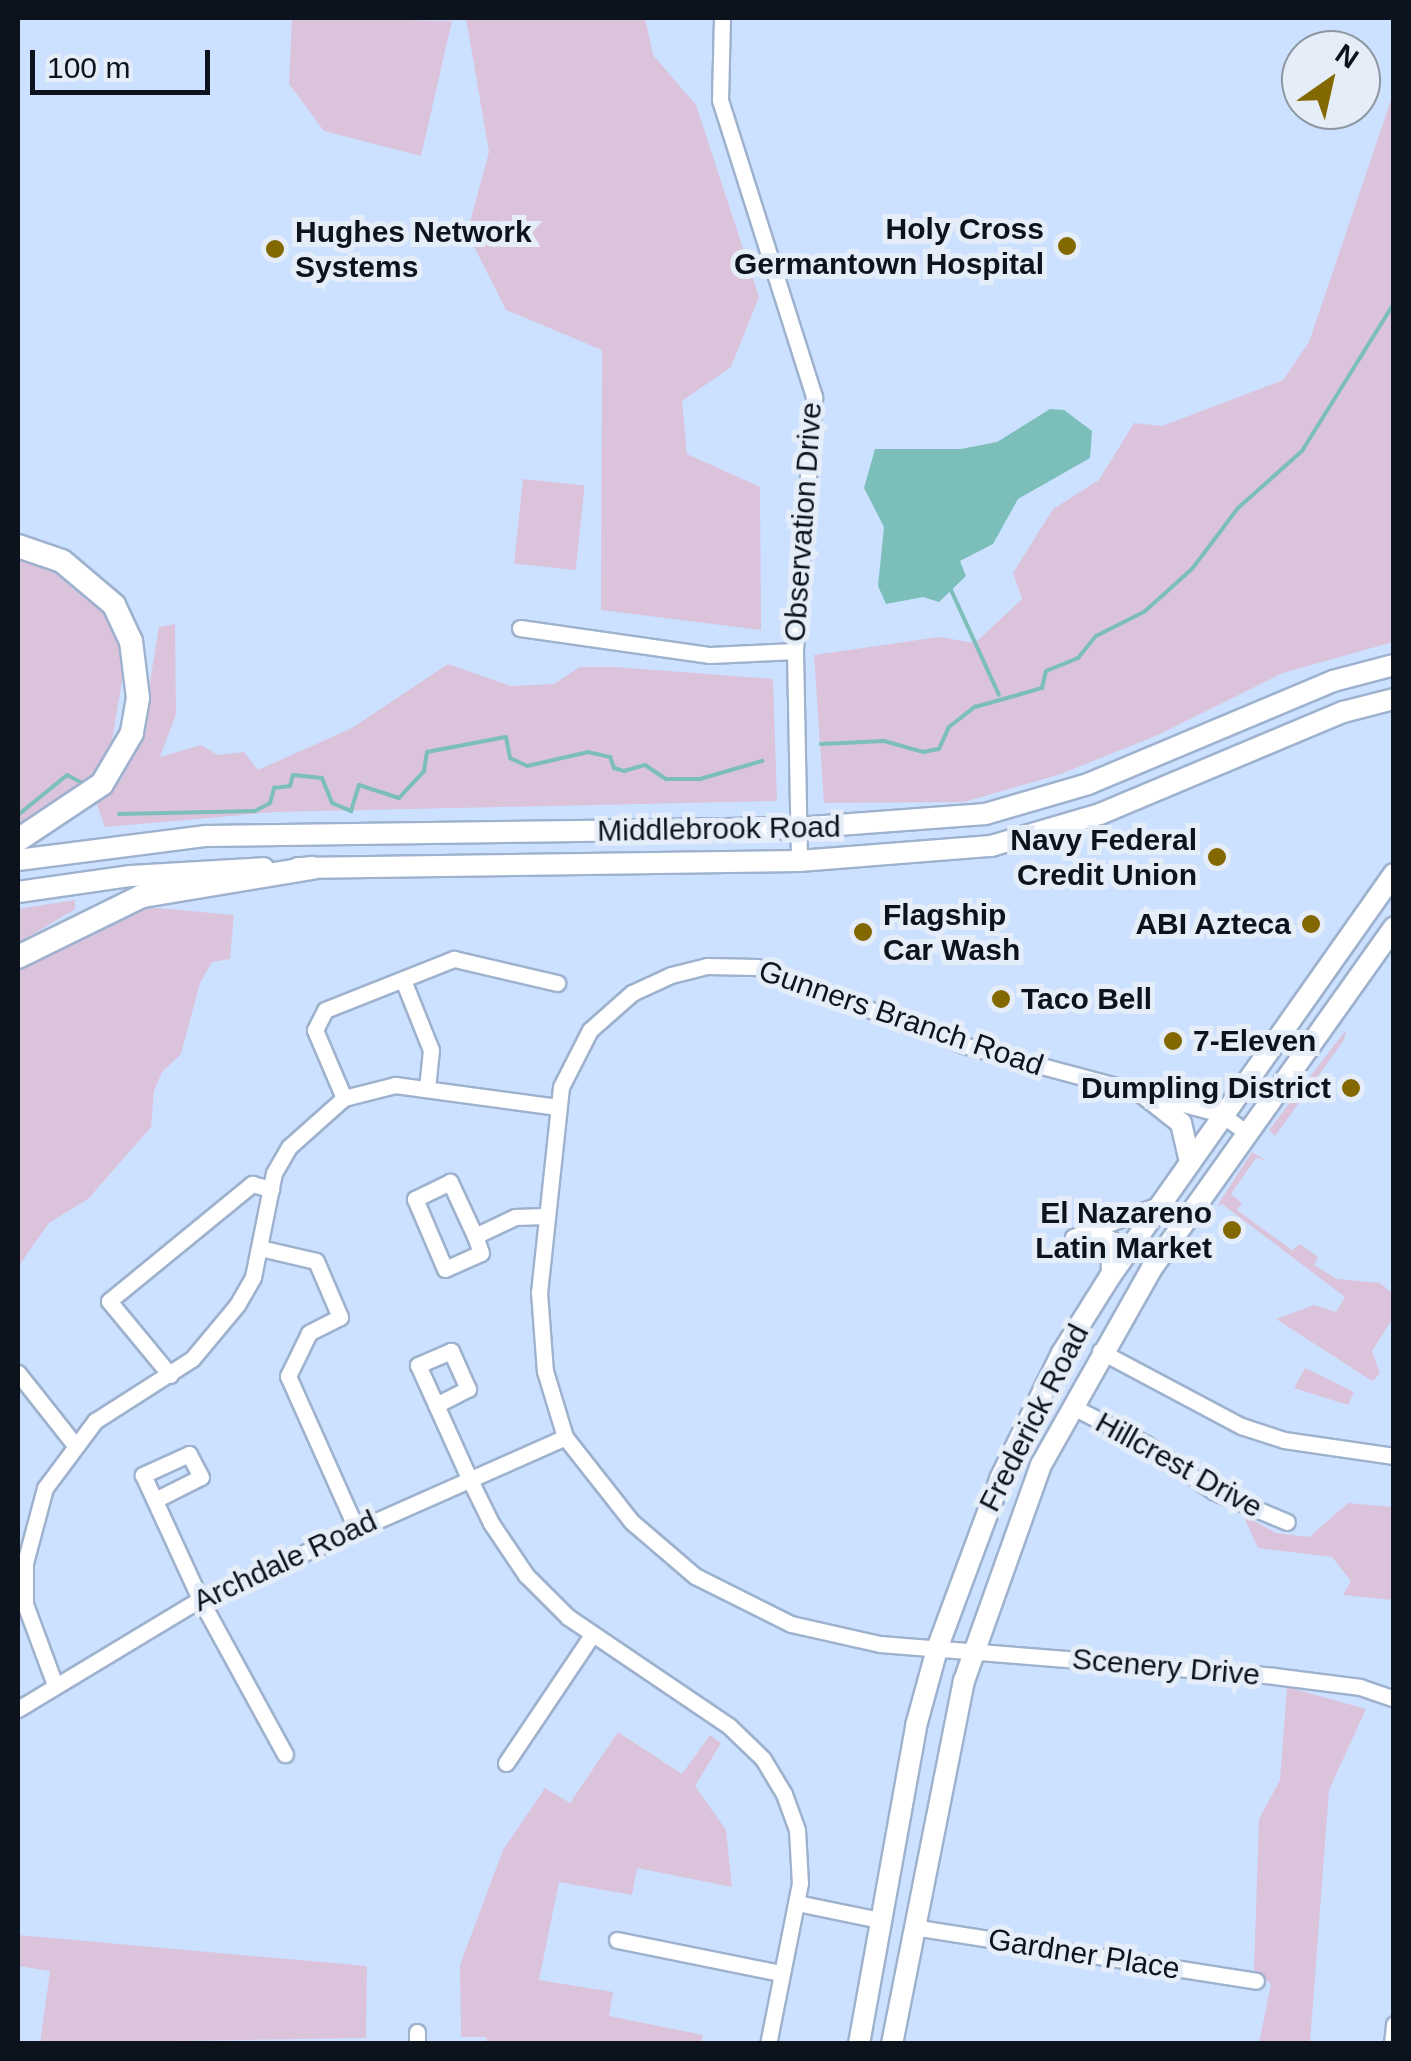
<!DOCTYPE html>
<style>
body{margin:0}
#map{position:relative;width:1411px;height:2061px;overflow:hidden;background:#cce1ff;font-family:Helvetica,sans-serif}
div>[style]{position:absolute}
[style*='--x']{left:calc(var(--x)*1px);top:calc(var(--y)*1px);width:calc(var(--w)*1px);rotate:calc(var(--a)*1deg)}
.green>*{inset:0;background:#dbc3dc;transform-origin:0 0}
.water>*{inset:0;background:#7cbeba}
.stream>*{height:4px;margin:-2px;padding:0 2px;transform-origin:2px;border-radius:2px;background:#7cbeba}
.roads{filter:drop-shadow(2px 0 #9eb2ce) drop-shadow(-2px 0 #9eb2ce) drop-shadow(0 2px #9eb2ce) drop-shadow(0 -2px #9eb2ce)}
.minor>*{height:15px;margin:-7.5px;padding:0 7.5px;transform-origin:7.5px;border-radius:7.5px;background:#fff}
.major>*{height:20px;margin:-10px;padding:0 10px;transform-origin:10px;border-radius:10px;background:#fff}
.highway>*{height:22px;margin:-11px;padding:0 11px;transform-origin:11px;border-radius:11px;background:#fff}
.dots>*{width:28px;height:28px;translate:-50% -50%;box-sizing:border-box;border:5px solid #e5edf9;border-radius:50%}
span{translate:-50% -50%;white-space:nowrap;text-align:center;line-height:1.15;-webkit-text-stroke:10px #e5edf9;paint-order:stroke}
.poi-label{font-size:30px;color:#0c131d;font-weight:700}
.right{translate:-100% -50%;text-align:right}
.left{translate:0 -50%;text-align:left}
.street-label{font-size:30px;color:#0c131d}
.frame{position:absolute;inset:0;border:20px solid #0c131d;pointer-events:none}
.north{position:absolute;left:1281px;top:30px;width:100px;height:100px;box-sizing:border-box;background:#e5edf9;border:2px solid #8e96a1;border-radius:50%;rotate:34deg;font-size:28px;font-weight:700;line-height:40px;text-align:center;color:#0c131d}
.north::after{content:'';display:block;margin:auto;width:35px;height:45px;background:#836800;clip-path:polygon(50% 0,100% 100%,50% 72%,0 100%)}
.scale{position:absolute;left:30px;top:50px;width:180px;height:45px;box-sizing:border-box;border:5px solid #0c131d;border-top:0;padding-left:12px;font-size:30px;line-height:35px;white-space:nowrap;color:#0c131d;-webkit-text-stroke:8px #e5edf9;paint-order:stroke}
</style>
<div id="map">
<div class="green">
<i style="clip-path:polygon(292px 18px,452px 21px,421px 156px,324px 131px,289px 84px)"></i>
<i style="clip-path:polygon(466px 18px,645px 18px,653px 55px,696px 105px,759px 297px,731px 367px,682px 401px,687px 454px,760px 487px,761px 630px,601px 610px,602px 350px,506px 310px,467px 233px,489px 152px)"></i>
<i style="clip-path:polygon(1393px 94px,1393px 642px,1283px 673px,1158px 735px,1061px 774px,964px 802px,824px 803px,814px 655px,939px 637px,975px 643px,1022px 599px,1013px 573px,1053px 509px,1099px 480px,1134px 423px,1162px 426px,1283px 380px,1309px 342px)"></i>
<i style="left:523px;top:479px;width:62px;height:85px;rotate:6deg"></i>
<i style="clip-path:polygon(18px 556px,50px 565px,94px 595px,117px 628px,123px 675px,112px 741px,96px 771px,80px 791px,18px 826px)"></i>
<i style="clip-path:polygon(175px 624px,176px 714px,160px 757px,201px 745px,218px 755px,244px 752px,258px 770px,352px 728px,448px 664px,511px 686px,554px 684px,580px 667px,615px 667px,773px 679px,777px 801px,275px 812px,105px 827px,96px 802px,121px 780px,142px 730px,159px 627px)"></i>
<i style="clip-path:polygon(75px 900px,75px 909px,18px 943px,18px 909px)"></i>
<i style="clip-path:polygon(147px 907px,234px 915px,230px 959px,212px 962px,200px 983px,181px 1054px,162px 1072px,154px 1091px,151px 1127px,88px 1199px,49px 1223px,18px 1267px,18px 971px,113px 917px)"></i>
<i style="clip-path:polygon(1346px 1030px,1344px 1040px,1275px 1136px,1269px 1130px)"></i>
<i style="clip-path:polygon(1252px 1152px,1267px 1161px,1256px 1158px,1231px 1194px,1242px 1203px,1237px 1210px,1292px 1250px,1300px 1244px,1318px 1257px,1314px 1265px,1337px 1279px,1380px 1283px,1393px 1294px,1393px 1318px,1372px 1351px,1380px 1374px,1372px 1381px,1276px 1319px,1314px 1305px,1336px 1312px,1345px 1297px,1222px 1204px,1217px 1206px)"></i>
<i style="clip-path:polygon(1305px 1368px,1354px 1392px,1348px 1405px,1294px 1388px)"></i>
<i style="clip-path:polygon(1348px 1503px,1393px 1507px,1393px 1600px,1343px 1595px,1351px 1581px,1332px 1557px,1258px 1548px,1243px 1515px,1276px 1533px,1309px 1537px)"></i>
<i style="clip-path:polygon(1287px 1687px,1366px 1709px,1329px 1790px,1310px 2043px,1259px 2043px,1271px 1984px,1254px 1970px,1259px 1819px,1280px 1780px)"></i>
<i style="clip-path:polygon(618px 1732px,682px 1774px,710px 1735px,721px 1743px,695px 1786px,726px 1830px,732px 1887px,637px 1868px,632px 1895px,559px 1882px,539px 1980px,613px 1992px,609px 2016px,703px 2035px,701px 2043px,487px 2044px,486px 2037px,461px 2037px,460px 1965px,503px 1850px,545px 1788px,570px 1803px)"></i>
<i style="clip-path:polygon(18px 1935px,367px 1966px,366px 2038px,40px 2043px,50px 1971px,18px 1966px)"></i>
</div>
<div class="water">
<i style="clip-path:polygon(1050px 409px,1064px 410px,1092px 431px,1090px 458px,1018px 499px,993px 544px,960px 561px,966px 576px,939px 602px,923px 597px,886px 604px,878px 586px,884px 527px,864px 488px,875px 449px,961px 449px,997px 442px)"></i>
</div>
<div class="stream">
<i style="--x:951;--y:590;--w:115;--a:65.4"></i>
<i style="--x:821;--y:744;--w:63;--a:-2.7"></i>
<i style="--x:884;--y:741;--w:41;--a:15.8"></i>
<i style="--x:923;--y:752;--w:16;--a:-11"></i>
<i style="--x:939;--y:749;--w:24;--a:-66"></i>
<i style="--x:949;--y:727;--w:33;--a:-38"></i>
<i style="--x:975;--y:707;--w:70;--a:-15.8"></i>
<i style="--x:1042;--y:688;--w:17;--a:-77"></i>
<i style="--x:1046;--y:671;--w:35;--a:-22"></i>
<i style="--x:1078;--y:658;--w:28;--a:-51"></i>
<i style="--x:1096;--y:636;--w:54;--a:-26.6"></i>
<i style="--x:1144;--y:612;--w:64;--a:-41.9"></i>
<i style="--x:1192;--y:569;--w:76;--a:-53"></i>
<i style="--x:1238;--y:508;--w:86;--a:-41.7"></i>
<i style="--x:1302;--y:451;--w:174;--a:-58.1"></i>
<i style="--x:119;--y:814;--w:136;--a:-1.3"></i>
<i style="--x:255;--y:811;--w:17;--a:-28"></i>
<i style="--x:270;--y:803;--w:16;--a:-75"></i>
<i style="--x:274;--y:788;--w:16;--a:-7"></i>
<i style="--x:290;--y:786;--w:11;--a:-75"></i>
<i style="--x:293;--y:775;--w:29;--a:6"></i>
<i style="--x:322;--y:778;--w:27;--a:68"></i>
<i style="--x:332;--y:803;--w:21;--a:23"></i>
<i style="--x:351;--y:811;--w:27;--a:-73"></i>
<i style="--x:359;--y:785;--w:42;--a:18"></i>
<i style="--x:399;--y:798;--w:37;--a:-47"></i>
<i style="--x:424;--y:771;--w:19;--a:-81"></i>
<i style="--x:427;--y:752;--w:80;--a:-10.8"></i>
<i style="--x:506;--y:737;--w:21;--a:79"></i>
<i style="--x:510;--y:758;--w:19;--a:25"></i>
<i style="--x:527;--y:766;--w:63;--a:-12.9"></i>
<i style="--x:588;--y:752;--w:23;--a:13"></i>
<i style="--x:610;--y:757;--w:12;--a:70"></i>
<i style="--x:614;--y:768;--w:10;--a:17"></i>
<i style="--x:624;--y:771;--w:22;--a:-16"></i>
<i style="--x:645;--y:765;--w:25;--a:34"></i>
<i style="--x:666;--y:779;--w:34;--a:0"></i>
<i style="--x:700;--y:779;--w:65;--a:-16.2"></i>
<i style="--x:18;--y:815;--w:63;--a:-39.2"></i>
<i style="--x:67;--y:775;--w:17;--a:28"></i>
</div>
<div class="roads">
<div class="minor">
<i style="--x:722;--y:18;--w:82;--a:91.4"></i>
<i style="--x:720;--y:100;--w:312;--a:72.4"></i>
<i style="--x:814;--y:397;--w:255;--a:94.3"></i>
<i style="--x:795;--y:651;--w:210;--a:88.9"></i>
<i style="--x:520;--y:628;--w:192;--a:8.1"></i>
<i style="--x:710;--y:655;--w:85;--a:-2.7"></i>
<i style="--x:403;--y:980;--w:75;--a:68.2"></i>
<i style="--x:431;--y:1050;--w:38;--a:96"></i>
<i style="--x:344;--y:1098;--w:74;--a:-113.1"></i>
<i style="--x:315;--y:1030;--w:22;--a:-63"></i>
<i style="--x:325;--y:1010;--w:139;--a:-21.6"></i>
<i style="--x:454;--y:959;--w:106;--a:13.1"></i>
<i style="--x:1247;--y:1133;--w:32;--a:-144"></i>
<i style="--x:1221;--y:1114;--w:266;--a:-165"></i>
<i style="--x:964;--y:1045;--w:221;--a:-159.4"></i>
<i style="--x:757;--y:967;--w:50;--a:-178.9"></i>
<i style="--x:707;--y:966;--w:37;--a:166"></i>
<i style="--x:671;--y:975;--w:43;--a:155.2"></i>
<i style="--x:632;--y:993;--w:56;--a:138.6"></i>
<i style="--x:590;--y:1030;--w:64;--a:117"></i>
<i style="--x:561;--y:1087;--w:206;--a:96.1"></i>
<i style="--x:539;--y:1292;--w:79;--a:85.7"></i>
<i style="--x:545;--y:1371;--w:69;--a:73.1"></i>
<i style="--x:565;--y:1437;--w:108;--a:51.8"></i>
<i style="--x:632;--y:1522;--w:83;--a:40.6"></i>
<i style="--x:695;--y:1576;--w:107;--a:26.6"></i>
<i style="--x:791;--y:1624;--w:91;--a:12.7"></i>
<i style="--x:880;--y:1644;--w:395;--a:4.6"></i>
<i style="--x:1274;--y:1676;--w:87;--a:7.3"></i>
<i style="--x:1360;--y:1687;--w:36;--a:19"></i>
<i style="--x:475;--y:1236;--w:60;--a:-114.8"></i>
<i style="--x:450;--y:1182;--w:39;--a:154"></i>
<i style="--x:415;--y:1199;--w:76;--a:66.8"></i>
<i style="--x:445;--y:1269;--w:39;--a:-24"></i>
<i style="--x:481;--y:1253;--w:18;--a:-109"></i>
<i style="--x:475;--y:1236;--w:44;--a:-25.4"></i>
<i style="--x:515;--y:1217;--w:30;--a:-2"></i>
<i style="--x:1073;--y:1237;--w:91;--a:-20.6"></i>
<i style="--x:260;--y:1248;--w:57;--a:13.1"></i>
<i style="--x:316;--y:1261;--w:61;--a:66.8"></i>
<i style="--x:340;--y:1317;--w:35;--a:153"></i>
<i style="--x:309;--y:1333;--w:48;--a:116"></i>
<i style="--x:288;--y:1376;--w:164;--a:65.9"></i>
<i style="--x:1100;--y:1351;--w:160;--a:28"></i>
<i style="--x:1241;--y:1426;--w:45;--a:18"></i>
<i style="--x:1284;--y:1440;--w:111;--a:8.3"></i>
<i style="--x:18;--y:1373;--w:90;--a:51.7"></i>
<i style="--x:170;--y:1375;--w:96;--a:-129.5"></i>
<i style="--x:109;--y:1301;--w:185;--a:-39.3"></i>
<i style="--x:252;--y:1184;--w:20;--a:15"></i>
<i style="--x:436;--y:1405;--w:36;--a:-27"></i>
<i style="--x:468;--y:1389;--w:42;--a:-114.1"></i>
<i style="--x:451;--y:1351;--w:36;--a:157"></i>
<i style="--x:418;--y:1365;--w:124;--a:65.7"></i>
<i style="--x:469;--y:1478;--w:50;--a:63.9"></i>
<i style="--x:491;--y:1523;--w:63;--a:56.1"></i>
<i style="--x:526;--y:1575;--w:59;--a:45"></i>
<i style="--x:568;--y:1617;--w:194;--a:34.1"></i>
<i style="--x:729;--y:1726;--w:47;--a:44.1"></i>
<i style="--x:763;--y:1759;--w:41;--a:59"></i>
<i style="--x:784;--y:1794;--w:38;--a:70"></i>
<i style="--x:797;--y:1830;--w:53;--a:86.8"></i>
<i style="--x:800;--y:1883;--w:164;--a:101.2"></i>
<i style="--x:1071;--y:1406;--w:84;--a:26.9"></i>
<i style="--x:1146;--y:1444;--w:82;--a:35"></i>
<i style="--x:1213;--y:1491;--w:80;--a:22.7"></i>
<i style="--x:155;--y:1500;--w:51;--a:-26.6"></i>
<i style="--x:201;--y:1477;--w:26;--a:-118"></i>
<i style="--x:189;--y:1454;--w:51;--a:155.5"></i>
<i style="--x:143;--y:1475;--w:136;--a:65.3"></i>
<i style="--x:200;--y:1599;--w:177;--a:61.3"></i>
<i style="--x:55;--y:1685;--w:86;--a:-110.3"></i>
<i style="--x:25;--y:1604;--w:41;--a:-90"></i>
<i style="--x:25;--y:1563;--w:78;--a:-75.1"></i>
<i style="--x:45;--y:1488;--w:84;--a:-53.3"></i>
<i style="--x:95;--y:1421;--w:115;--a:-32.6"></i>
<i style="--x:192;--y:1359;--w:70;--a:-50.2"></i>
<i style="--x:237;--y:1305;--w:32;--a:-60"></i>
<i style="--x:253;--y:1277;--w:106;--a:-78.6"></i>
<i style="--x:274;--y:1173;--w:30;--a:-60"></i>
<i style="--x:289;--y:1147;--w:74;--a:-41.7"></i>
<i style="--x:344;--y:1098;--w:53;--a:-14.3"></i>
<i style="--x:395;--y:1085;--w:164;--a:7.7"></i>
<i style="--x:18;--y:1709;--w:213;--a:-31.1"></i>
<i style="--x:200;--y:1599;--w:399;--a:-23.9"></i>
<i style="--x:506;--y:1763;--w:154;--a:-56.1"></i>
<i style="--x:797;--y:1903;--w:85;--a:11.6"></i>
<i style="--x:913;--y:1927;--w:347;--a:8.9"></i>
<i style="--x:617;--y:1940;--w:166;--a:11.4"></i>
<i style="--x:417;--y:2044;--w:12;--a:-90"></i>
<i style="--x:1392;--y:2044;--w:20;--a:-84"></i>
</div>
<div class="major">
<i style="--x:18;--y:860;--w:190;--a:-7.3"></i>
<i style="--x:206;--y:836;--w:592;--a:-0.77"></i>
<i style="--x:798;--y:828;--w:188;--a:-4.3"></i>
<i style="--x:985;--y:814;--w:107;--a:-16.2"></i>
<i style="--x:1088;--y:784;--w:266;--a:-22.8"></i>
<i style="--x:1333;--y:681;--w:63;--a:-14.7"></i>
<i style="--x:298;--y:868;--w:501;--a:-0.8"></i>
<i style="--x:799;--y:861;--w:193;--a:-4.5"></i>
<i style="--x:991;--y:846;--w:114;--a:-16.4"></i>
<i style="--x:1100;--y:814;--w:264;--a:-22.8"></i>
<i style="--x:1343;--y:712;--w:53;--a:-14.3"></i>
<i style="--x:18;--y:892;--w:114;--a:-8.1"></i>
<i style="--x:131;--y:876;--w:133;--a:-3.4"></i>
<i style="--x:1143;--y:1093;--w:48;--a:38.3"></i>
<i style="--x:1181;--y:1123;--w:37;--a:77"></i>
<i style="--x:1091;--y:1231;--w:23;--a:29"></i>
<i style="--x:1111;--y:1242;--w:29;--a:88"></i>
<i style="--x:859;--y:2044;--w:323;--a:-79.8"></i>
<i style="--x:916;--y:1726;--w:80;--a:-74.7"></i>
<i style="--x:937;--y:1649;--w:184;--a:-69.6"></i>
<i style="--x:1001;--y:1477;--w:138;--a:-63.8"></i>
<i style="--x:1062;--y:1353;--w:92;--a:-57.9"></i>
<i style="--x:1111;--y:1275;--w:491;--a:-54.8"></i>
<i style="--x:892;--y:2044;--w:370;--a:-78.8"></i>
<i style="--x:964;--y:1681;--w:229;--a:-70.4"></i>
<i style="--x:1041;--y:1465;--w:226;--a:-60.6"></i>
<i style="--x:1152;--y:1268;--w:418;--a:-54.6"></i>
</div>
<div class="highway">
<i style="--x:18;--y:546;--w:46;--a:18.8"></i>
<i style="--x:62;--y:561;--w:68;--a:40.2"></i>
<i style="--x:114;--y:605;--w:40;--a:65"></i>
<i style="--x:131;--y:641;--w:57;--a:83"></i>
<i style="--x:138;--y:698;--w:36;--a:100"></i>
<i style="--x:132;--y:733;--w:59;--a:120.5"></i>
<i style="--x:102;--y:784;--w:101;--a:146.3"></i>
<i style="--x:18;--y:957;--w:138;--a:-26.2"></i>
<i style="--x:142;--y:896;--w:172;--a:-9.4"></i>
</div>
</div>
<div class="dots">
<i style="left:1067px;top:246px;background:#836800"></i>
<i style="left:275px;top:249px;background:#836800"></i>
<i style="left:1217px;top:857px;background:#836800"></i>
<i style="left:1311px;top:924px;background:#836800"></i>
<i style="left:863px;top:932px;background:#836800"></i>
<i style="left:1001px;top:999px;background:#836800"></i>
<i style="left:1173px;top:1041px;background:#836800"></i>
<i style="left:1351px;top:1088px;background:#836800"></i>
<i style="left:1232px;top:1230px;background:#836800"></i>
</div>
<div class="poi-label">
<span class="right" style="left:1044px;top:246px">Holy Cross<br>Germantown Hospital</span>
<span class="left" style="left:295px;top:249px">Hughes Network<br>Systems</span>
<span class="right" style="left:1197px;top:857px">Navy Federal<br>Credit Union</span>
<span class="left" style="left:883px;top:932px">Flagship<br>Car Wash</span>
<span class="right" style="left:1291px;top:924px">ABI Azteca</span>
<span class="left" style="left:1021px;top:999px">Taco Bell</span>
<span class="left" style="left:1193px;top:1041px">7-Eleven</span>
<span class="right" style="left:1331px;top:1088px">Dumpling District</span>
<span class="right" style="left:1212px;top:1230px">El Nazareno<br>Latin Market</span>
</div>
<div class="street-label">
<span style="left:803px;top:522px;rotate:-86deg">Observation Drive</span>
<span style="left:719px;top:829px;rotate:-1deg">Middlebrook Road</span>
<span style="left:901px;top:1018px;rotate:19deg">Gunners Branch Road</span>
<span style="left:1034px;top:1418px;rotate:-63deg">Frederick Road</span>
<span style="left:1179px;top:1465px;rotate:29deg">Hillcrest Drive</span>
<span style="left:285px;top:1561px;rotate:-25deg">Archdale Road</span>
<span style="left:1166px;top:1667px;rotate:5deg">Scenery Drive</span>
<span style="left:1084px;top:1954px;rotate:9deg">Gardner Place</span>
</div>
<div class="frame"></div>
<div class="north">N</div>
<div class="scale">100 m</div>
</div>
